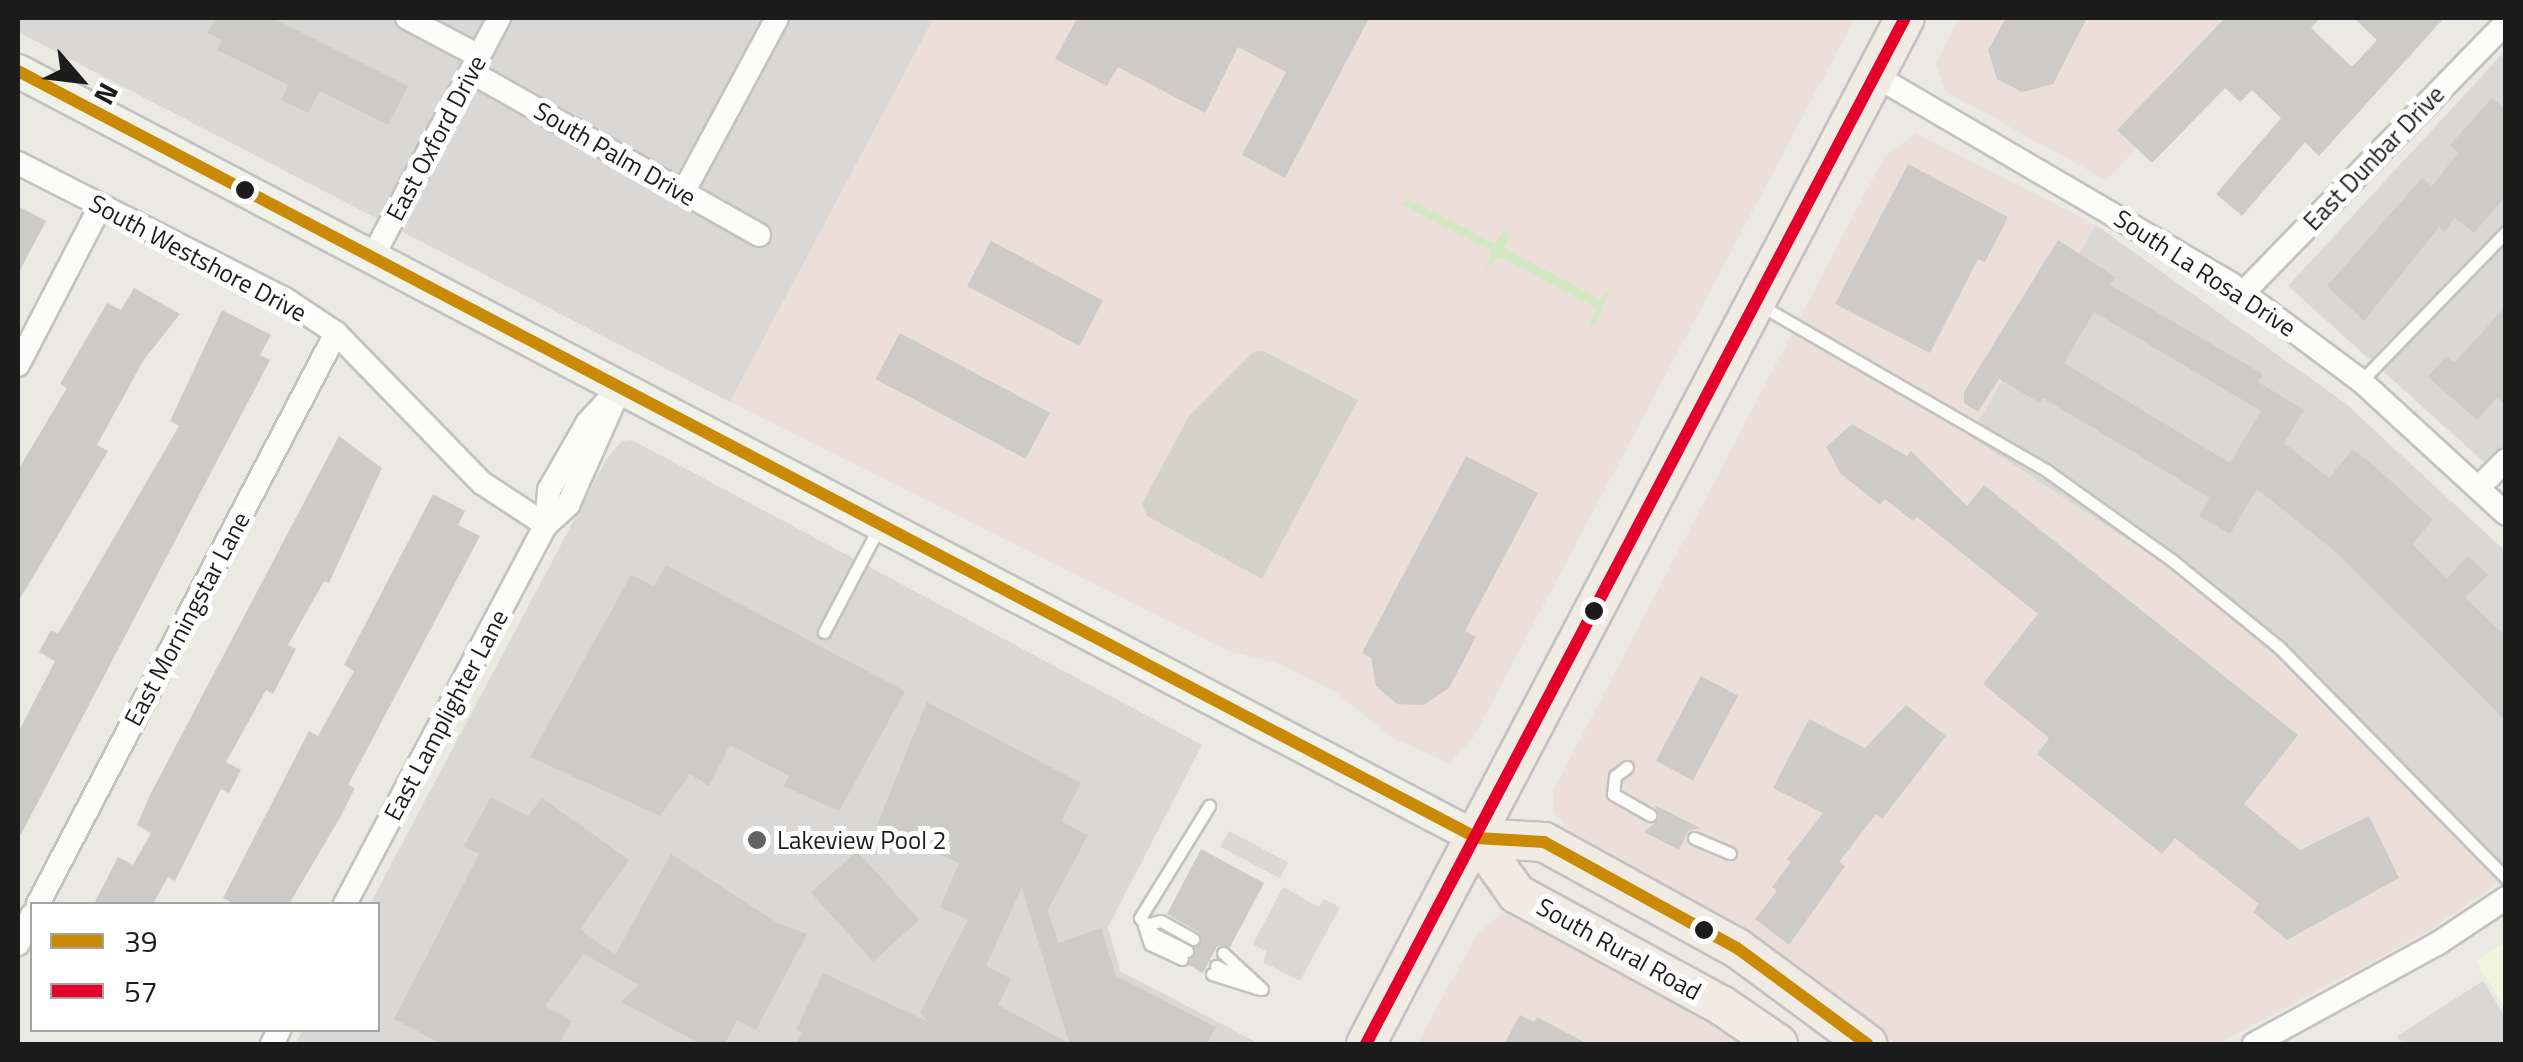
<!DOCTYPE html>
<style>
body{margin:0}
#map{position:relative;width:2523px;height:1062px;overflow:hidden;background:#eae9e4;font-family:"Titillium Web",sans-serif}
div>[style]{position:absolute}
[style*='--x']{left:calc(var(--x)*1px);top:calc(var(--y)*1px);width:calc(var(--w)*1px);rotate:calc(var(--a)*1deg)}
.residential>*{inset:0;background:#d9d8d6;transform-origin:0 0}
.commercial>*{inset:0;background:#ecdfd9}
.education>*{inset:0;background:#f2f5de}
.construction>*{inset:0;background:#d2d3c6}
.grass>*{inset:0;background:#d1e8c2}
.building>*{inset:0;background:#cccbc7;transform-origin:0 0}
.roads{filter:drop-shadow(2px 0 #c3c2c0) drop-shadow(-2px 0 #c3c2c0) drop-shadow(0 2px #c3c2c0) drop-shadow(0 -2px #c3c2c0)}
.service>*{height:11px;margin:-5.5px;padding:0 5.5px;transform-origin:5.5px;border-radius:5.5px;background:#fcfcfb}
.minor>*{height:22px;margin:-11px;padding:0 11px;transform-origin:11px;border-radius:11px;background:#fcfcfb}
.secondary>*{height:32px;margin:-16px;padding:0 16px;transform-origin:16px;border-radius:16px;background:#f0f2e9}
.primary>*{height:38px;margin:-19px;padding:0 19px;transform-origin:19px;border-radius:19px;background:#f0ece3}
.bus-1>*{height:12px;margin:-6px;padding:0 6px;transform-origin:6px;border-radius:6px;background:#cb8a06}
.bus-2>*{height:12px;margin:-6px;padding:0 6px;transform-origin:6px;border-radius:6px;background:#e4002b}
.dots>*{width:28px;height:28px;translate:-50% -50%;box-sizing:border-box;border:5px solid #fff;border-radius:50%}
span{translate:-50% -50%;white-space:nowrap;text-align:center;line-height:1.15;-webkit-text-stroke:10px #fff;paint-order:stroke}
.street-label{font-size:25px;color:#1c1c1c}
.poi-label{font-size:25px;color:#1c1c1c}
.left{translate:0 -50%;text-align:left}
.frame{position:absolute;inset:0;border:20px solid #1c1c1c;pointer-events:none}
.legend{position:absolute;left:30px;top:902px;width:350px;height:130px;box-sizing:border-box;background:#fff;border:2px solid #a4a4a4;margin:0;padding:12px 18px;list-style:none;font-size:30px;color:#1c1c1c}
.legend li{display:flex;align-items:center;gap:20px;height:50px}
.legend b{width:50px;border:2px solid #a4a4a4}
.north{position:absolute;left:30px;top:30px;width:100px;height:100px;-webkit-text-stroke:8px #fff;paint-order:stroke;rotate:118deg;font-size:28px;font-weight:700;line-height:40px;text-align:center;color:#1c1c1c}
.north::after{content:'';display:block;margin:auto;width:35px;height:45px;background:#1c1c1c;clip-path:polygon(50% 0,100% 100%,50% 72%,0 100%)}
</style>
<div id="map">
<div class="residential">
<i style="clip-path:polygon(18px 18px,934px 18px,730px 402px,18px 32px)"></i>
<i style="clip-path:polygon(2505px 51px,2505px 481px,2288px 286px)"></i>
<i style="clip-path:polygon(2096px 225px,2345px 403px,2505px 551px,2505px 878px,2499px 882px,2300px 677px,2166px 565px,1969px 436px)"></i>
<i style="clip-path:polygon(632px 440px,1202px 745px,1108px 927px,1120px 971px,1260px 1044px,295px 1044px,303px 1030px,378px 1030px,378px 904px,370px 904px,607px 458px,622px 441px)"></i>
<i style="left:1229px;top:831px;width:67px;height:18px;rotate:28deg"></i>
<i style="clip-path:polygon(1283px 887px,1319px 907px,1324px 899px,1340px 907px,1300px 981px,1263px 962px,1267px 952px,1253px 944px)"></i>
<i style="clip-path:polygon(2483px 981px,2505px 1017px,2505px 1044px,2403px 1044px,2397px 1036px)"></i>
</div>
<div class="commercial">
<i style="clip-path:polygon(934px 18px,1855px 18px,1473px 738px,1449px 763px,1393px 738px,1335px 692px,1277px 663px,1228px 651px,730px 402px)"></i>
<i style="clip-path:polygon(1959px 18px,2263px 18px,2106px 180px,1945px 91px,1936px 63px)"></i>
<i style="clip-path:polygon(1916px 133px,2096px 225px,1969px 436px,2166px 565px,2300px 677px,2499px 882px,2427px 932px,2218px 1044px,1896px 1044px,1749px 930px,1571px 832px,1554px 813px,1553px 791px,1884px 157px)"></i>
<i style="clip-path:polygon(1501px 914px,1520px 916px,1744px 1044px,1417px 1044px,1477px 934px)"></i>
</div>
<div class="education">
<i style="clip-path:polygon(2505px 942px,2505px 1009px,2476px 961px)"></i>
</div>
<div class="construction">
<i style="clip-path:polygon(1263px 351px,1358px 400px,1262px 579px,1147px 516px,1142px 504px,1189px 416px,1253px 352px)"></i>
</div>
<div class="grass">
<i style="clip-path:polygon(1407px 198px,1495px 244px,1505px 230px,1510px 235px,1504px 248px,1601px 300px,1611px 285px,1596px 325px,1589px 324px,1597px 308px,1500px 257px,1485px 269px,1491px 251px,1403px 205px)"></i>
</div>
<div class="building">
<i style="clip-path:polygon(215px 18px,273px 18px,408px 86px,388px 125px,320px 91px,308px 113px,281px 100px,288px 85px,217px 50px,222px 40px,207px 33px)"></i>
<i style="clip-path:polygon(1077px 18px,1369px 18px,1285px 178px,1242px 155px,1286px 72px,1238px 47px,1205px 113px,1118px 67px,1107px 86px,1055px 59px)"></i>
<i style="clip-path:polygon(2006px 18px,2087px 18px,2053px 84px,2022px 92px,1997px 79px,1988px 50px)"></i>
<i style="clip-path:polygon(2225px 18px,2320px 18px,2311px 28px,2352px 67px,2377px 40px,2354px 18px,2444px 18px,2319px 156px,2305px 142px,2242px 216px,2216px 194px,2281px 118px,2252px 90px,2240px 102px,2225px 88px,2152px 163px,2117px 130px)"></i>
<i style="clip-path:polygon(2492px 98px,2506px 110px,2506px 196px,2474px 233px,2455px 218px,2444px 232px,2439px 227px,2364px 321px,2327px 286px,2422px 178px,2432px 186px,2458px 153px,2450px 145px)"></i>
<i style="clip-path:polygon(1908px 164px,2008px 217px,1985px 262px,1978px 259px,1930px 353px,1835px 304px)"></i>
<i style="clip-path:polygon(18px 206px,46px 221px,18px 274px)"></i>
<i style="clip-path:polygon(evenodd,2058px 240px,2115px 277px,2110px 285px,2263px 374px,2258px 382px,2304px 410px,2284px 443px,2329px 478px,2353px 449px,2379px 470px,2433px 520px,2412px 544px,2447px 578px,2468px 556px,2488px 575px,2465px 598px,2506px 636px,2506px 721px,2337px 553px,2257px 489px,2230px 534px,2199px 516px,2210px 498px,2043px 398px,2040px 403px,1999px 379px,1978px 412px,1964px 403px,1964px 392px,2058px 240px,2094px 312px,2261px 411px,2230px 463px,2064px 363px,2094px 312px)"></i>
<i style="left:991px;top:241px;width:127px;height:51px;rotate:28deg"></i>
<i style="clip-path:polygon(134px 288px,180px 314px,143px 361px,97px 445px,108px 451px,18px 602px,18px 470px,67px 388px,60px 384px,107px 303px,121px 310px)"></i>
<i style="clip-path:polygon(2506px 306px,2506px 405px,2497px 398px,2477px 420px,2428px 377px,2446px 356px,2454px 363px)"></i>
<i style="clip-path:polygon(222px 310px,271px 335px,260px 355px,270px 360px,18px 840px,18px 733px,55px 661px,39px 652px,51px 630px,58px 634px,179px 426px,170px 421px)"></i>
<i style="left:900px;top:333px;width:170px;height:52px;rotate:28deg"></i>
<i style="clip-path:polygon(1852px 424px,1907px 456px,1911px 451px,1967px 506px,1984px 485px,2298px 735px,2244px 804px,2300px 850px,2369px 816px,2399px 878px,2287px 940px,2253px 912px,2259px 904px,2175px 838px,2162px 854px,2037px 754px,2049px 738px,1983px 684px,2038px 614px,1917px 517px,1913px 521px,1885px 499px,1880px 505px,1841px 474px,1826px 447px)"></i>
<i style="clip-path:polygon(339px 436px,382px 468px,329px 583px,324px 581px,288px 645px,296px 649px,273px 694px,266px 690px,226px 762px,241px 770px,229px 793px,221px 789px,175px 881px,168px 877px,153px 904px,94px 904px,118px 857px,133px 865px,151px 833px,137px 825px,151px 793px)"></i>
<i style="clip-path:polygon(1466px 456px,1538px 493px,1465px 631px,1476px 637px,1449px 688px,1424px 705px,1397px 704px,1376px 686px,1371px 658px,1362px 653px)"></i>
<i style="clip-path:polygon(433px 494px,465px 511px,458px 525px,480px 536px,348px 785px,355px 788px,341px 816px,289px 904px,235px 904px,223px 898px,309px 731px,318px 736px,354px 671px,344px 665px)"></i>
<i style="clip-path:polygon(666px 565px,905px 691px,839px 811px,783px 786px,789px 776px,730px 745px,709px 786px,690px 774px,660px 816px,530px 757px,631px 575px,654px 586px)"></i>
<i style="left:1701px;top:676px;width:42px;height:96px;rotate:28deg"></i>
<i style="clip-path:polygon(evenodd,927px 702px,1081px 783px,1061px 821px,1088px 835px,1048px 910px,1058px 943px,1101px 928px,1116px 976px,1216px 1027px,1207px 1044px,796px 1044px,802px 1033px,796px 1030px,823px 973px,929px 1022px,920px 1013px,968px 920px,940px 907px,959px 863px,876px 827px,927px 702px,1022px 887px,1028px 909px,1069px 1043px,998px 1005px,1011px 979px,986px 966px,1022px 887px)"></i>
<i style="clip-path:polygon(1906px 705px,1946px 736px,1882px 819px,1876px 814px,1839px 862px,1845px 866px,1789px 945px,1755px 919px,1777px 891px,1772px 887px,1791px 862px,1787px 859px,1823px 813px,1773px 788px,1809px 719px,1865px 748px)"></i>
<i style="clip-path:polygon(491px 797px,528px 816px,542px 798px,629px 860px,580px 929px,615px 955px,671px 854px,778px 923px,807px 934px,756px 1030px,737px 1020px,725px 1044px,701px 1044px,621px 1002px,639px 985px,584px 954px,545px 1006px,572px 1021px,559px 1044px,442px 1044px,394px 1019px,479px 854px,464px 846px)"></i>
<i style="clip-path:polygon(1655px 805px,1700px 828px,1688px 831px,1679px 850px,1644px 832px,1659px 819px)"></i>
<i style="clip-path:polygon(1201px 849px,1264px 883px,1230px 947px,1217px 946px,1203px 973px,1189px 965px,1200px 933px,1167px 914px)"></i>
<i style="left:857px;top:851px;width:93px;height:62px;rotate:48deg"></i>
<i style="clip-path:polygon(1520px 1015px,1534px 1022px,1537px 1017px,1588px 1044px,1504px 1044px)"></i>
</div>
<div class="roads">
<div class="service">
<i style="--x:1760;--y:305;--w:332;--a:30"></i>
<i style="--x:2047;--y:471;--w:155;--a:35.5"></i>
<i style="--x:2173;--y:561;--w:136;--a:39.1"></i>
<i style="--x:2279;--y:647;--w:324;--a:45.5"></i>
<i style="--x:2361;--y:381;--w:208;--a:-45.8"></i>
<i style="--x:824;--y:632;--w:116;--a:-62.3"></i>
<i style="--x:1627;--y:767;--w:15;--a:143"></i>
<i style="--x:1615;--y:776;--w:18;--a:96"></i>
<i style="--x:1613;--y:794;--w:43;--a:29.6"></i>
<i style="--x:1694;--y:838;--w:39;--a:23"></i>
<i style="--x:1187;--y:951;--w:37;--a:-153"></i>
<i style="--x:1154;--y:934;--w:21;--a:-131"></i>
<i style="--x:1140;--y:918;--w:132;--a:-58.4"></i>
<i style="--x:1223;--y:953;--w:53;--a:42.7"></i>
<i style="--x:1182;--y:959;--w:35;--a:-155"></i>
<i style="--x:1150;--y:944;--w:20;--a:-108"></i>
<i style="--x:1144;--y:925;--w:17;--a:-13"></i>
<i style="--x:1161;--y:921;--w:37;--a:29"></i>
<i style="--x:1216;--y:966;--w:32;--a:26"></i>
<i style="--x:1212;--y:974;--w:50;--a:17.4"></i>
</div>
<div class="minor">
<i style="--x:407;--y:18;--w:81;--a:27.8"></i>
<i style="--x:471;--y:72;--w:331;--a:29.5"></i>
<i style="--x:1874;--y:75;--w:414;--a:30.3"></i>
<i style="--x:2231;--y:284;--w:162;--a:36.7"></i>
<i style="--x:2361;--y:381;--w:197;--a:42.5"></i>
<i style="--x:18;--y:163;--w:300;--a:27"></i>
<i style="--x:285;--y:299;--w:61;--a:33.7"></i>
<i style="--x:336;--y:333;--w:209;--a:45.8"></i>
<i style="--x:482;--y:483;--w:77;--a:33.3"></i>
<i style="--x:685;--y:189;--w:194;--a:-61.7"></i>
<i style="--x:372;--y:258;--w:272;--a:-62.1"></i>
<i style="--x:2243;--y:293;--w:377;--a:-45.8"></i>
<i style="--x:18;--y:365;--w:178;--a:-62.6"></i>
<i style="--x:2479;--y:487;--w:38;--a:-45"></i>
<i style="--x:546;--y:525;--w:35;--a:-85"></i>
<i style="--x:549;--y:490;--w:78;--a:-60.2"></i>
<i style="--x:588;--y:422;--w:38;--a:-47"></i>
<i style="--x:38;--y:904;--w:644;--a:-62.44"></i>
<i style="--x:345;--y:904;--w:429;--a:-62.1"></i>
<i style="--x:546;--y:525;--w:30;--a:-42"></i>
<i style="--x:568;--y:505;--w:128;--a:-66"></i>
<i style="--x:18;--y:944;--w:32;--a:-64"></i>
<i style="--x:272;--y:1044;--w:16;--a:-63"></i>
<i style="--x:2254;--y:1044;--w:209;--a:-28.7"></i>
<i style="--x:2437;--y:944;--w:83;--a:-33.7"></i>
</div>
<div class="secondary">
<i style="--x:18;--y:71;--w:1648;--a:27.73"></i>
</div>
<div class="primary">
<i style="--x:1477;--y:838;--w:67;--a:3.4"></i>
<i style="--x:1544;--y:842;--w:220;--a:28.8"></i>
<i style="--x:1737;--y:948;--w:162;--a:36.4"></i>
<i style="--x:1477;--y:838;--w:69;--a:54.5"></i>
<i style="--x:1517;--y:894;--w:232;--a:28.6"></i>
<i style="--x:1721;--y:1005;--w:69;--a:34.4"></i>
<i style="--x:1366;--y:1044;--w:1159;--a:-62.29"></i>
</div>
</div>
<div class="bus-1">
<i style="--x:18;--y:71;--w:1648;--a:27.73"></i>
<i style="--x:1477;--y:838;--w:67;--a:3.4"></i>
<i style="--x:1544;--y:842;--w:220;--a:28.8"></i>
<i style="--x:1737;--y:948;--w:162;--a:36.4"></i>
</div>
<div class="bus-2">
<i style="--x:1366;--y:1044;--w:1159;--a:-62.29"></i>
</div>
<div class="dots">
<i style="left:245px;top:190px;background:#1c1c1c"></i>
<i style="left:1594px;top:611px;background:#1c1c1c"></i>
<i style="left:757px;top:840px;background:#646462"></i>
<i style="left:1704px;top:930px;background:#1c1c1c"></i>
</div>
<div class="street-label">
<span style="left:436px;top:138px;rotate:-62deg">East Oxford Drive</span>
<span style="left:615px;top:154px;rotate:30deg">South Palm Drive</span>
<span style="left:2374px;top:158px;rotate:-46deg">East Dunbar Drive</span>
<span style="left:198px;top:258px;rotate:28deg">South Westshore Drive</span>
<span style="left:2205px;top:273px;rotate:33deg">South La Rosa Drive</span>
<span style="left:187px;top:619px;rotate:-62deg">East Morningstar Lane</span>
<span style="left:446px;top:715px;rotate:-62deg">East Lamplighter Lane</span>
<span style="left:1619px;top:949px;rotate:29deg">South Rural Road</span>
</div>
<div class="poi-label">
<span class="left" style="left:777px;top:840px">Lakeview Pool 2</span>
</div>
<div class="frame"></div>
<ul class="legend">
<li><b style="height:12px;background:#cb8a06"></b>39</li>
<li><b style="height:12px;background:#e4002b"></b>57</li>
</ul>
<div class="north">N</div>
</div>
